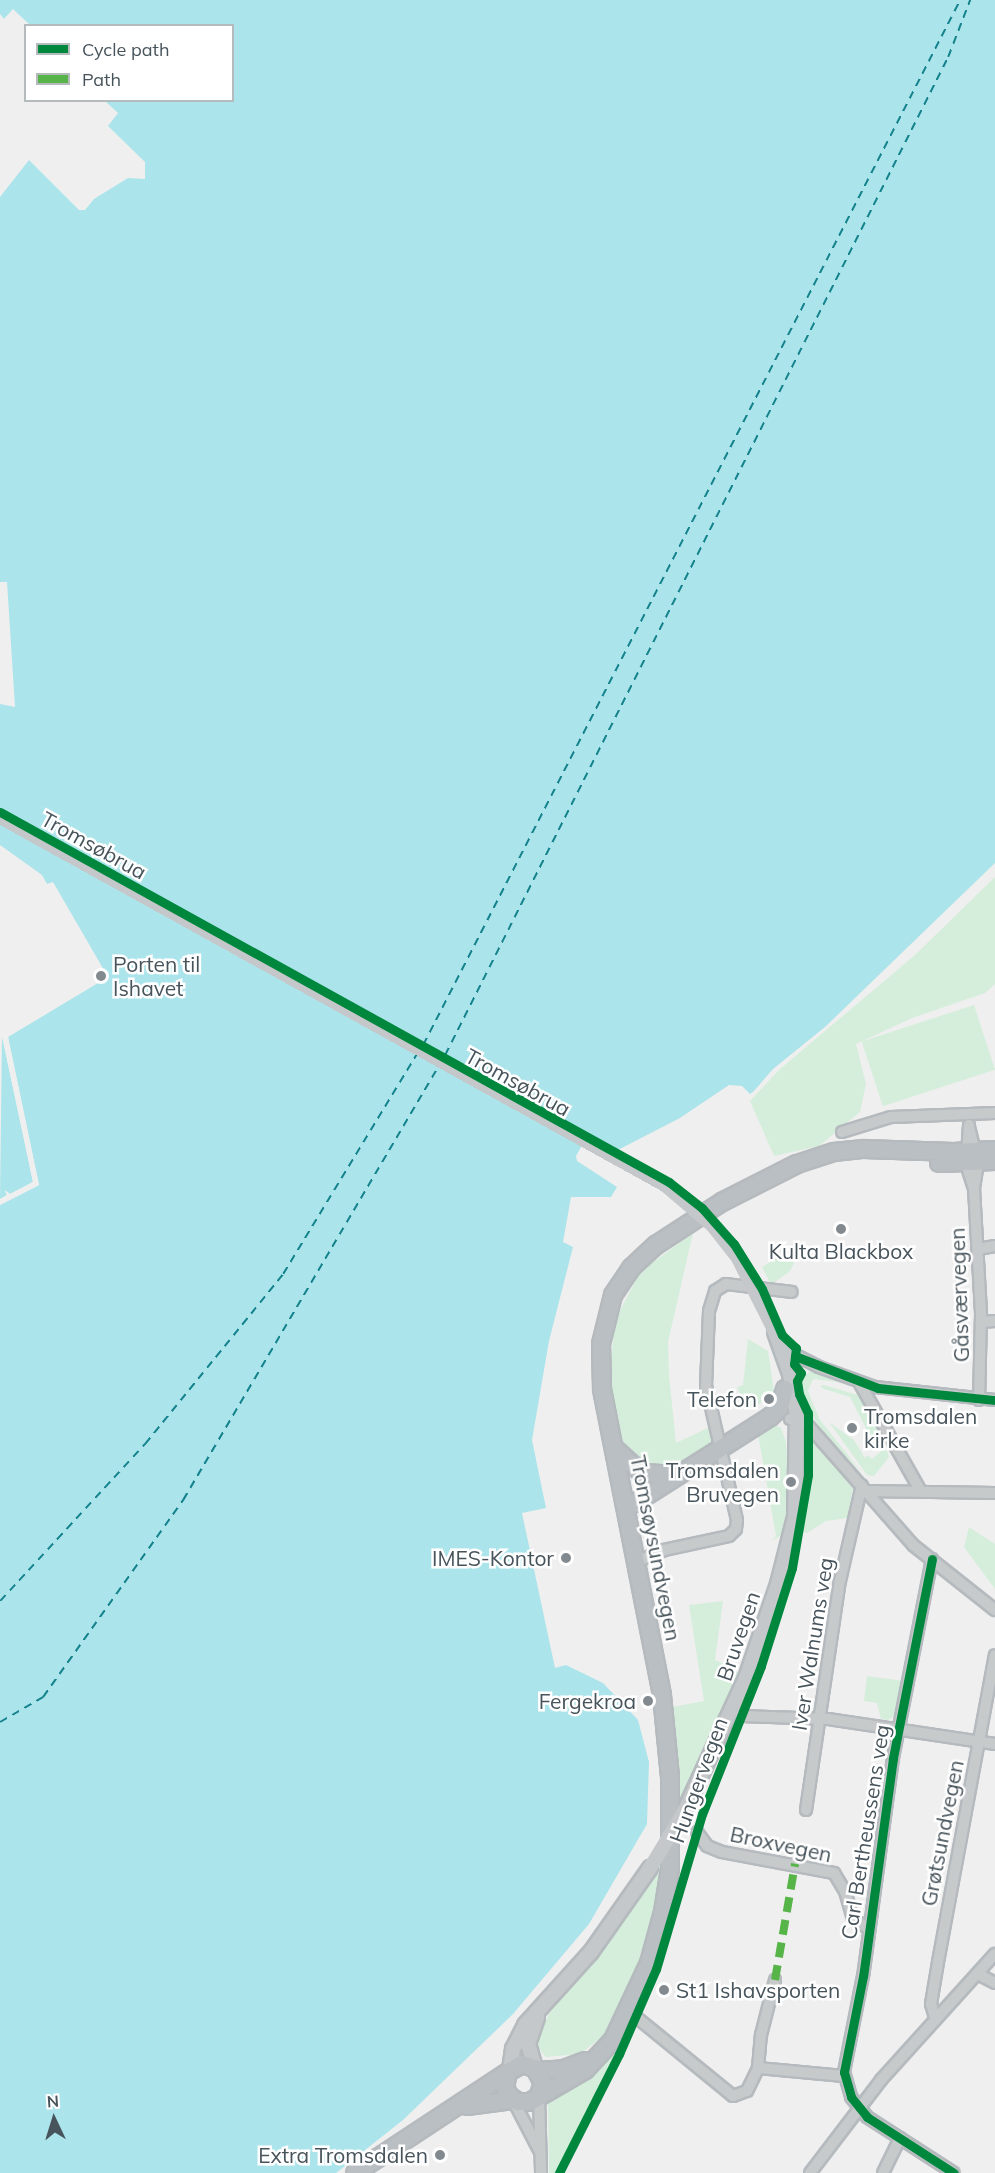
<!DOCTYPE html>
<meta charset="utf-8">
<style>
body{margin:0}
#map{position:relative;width:995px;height:2173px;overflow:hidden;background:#f0efef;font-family:Mulish,sans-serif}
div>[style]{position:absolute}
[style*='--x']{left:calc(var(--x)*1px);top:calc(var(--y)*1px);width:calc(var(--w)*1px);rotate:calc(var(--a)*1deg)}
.green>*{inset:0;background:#d4eedb;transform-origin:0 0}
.water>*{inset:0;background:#abe4ea}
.pier>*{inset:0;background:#f0efef}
.ferry>*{height:1.5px;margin-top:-0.75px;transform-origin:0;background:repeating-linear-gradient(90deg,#13828c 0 8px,transparent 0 14px)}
.roads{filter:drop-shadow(2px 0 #b5babe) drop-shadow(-2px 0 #b5babe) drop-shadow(0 2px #b5babe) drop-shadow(0 -2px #b5babe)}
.minor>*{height:10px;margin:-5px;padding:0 5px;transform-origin:5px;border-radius:5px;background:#c7cacb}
.major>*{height:14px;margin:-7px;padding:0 7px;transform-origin:7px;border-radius:7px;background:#c5c8ca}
.highway>*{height:16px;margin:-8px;padding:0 8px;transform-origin:8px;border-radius:8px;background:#babfc3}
.major-bridge>*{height:14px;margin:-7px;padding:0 7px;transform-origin:7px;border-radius:7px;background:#c5c8ca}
.quiet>*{height:8px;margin-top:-4px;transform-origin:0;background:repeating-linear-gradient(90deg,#57b448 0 15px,transparent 0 23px)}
.cycleway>*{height:9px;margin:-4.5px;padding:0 4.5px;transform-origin:4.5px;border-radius:4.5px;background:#00873e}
.dots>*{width:16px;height:16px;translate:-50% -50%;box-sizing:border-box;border:3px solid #fff;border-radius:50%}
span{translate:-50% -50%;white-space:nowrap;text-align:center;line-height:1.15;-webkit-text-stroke:5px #fff;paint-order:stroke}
.street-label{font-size:21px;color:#47545b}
.poi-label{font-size:21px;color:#47545b}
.left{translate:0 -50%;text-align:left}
.right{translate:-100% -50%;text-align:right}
.legend{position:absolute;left:24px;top:24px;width:210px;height:78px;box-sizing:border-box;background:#fff;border:2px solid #b5bbbd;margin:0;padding:8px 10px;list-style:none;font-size:18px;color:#47545b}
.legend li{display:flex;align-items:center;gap:12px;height:30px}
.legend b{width:30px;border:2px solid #b5bbbd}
.north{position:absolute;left:24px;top:2089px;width:60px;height:60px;-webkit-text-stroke:4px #fff;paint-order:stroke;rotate:356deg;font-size:16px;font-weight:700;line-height:24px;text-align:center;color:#47545b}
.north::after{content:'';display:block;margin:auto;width:21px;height:27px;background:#47545b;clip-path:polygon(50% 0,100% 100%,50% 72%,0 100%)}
</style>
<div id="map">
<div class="green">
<i style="clip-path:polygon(995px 877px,995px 984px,985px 993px,912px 1018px,856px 1044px,866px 1084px,860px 1112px,819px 1146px,774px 1156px,750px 1101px,780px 1069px,915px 955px)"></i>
<i style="left:974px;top:1005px;width:68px;height:118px;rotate:72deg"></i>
<i style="clip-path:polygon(693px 1233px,668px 1342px,669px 1375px,676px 1443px,710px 1427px,711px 1442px,707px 1449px,673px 1467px,649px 1467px,622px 1443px,608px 1382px,616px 1318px,641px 1271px)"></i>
<i style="clip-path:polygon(786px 1252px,795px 1261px,790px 1271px,771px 1285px,762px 1267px)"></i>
<i style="clip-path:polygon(748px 1339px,768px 1351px,774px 1391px,771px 1402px,767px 1400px,747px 1410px,737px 1387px,743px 1385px)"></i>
<i style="clip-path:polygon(813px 1370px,847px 1383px,813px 1379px,808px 1391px,820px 1420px,862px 1473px,828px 1438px,804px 1405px,800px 1378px)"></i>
<i style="clip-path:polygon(824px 1385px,861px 1396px,886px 1441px,881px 1435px,876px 1438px,881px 1445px,869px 1434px,850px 1397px,824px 1389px,820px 1386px)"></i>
<i style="clip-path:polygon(829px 1422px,854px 1440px,865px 1458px,868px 1455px,872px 1459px,886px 1447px,889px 1457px,874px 1476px,867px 1475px)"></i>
<i style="clip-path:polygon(772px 1424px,781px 1428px,786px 1442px,789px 1495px,782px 1535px,771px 1541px,776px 1536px,758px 1434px)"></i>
<i style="clip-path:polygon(811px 1437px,853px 1488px,847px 1518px,826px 1521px,807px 1533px,803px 1532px,809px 1483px,801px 1440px)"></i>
<i style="clip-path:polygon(969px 1527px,995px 1544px,995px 1589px,964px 1547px)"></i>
<i style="clip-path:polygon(723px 1601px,715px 1660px,732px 1667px,739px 1675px,677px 1809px,672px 1707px,704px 1701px,689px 1605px)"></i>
<i style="clip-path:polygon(867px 1676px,904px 1681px,899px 1713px,888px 1720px,881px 1719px,877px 1703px,864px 1701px)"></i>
<i style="clip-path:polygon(664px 1856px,645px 1960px,615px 2019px,603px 2036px,580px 2054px,546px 2057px,538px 2047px,538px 2038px,549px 2014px,623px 1920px)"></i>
<i style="clip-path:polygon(629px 2026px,556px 2173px,549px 2173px,548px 2101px,611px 2058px)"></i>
</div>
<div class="water">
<i style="clip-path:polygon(0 0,995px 0,995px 863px,825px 1027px,773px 1069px,754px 1091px,750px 1094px,742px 1086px,729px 1085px,680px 1118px,610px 1154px,585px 1140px,576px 1156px,577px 1161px,617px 1187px,611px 1197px,571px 1197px,563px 1242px,573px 1247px,549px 1341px,532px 1440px,546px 1508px,522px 1513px,555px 1668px,566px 1665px,603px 1683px,638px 1720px,649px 1762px,647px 1824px,589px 1924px,513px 2014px,403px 2120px,336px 2173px,0 2173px,0 1205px,39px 1185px,8px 1037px,108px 977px,53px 882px,47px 884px,42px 875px,0 845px,0 704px,15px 707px,7px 582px,0 582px,0 197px,29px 160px,79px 210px,85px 210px,94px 199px,128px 178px,145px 179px,145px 162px,108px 126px,118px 113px,105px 101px,232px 100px,232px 26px,30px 25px,13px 9px,4px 19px,0 14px)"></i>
<i style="clip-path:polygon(2px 1036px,33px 1182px,10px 1194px,5px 1191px,7px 1195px,0 1199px)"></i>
</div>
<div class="pier">
<i style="clip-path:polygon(2px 1036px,8px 1037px,39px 1185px,0 1205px,0 1199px,7px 1195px,5px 1190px,10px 1194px,33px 1182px)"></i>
</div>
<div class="ferry">
<i style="--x:423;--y:1045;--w:1175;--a:-62.8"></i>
<i style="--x:445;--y:1055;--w:1118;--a:-63.25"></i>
<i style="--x:948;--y:57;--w:61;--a:-68.9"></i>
<i style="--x:0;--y:1601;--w:214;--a:-47.3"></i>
<i style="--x:145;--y:1444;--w:219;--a:-50.9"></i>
<i style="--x:283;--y:1274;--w:258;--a:-58.7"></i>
<i style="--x:0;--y:1722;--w:50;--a:-30.2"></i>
<i style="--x:43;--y:1697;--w:242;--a:-54.6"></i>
<i style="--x:183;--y:1500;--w:503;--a:-59.51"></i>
</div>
<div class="roads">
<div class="minor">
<i style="--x:969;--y:1125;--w:39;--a:94"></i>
<i style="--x:966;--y:1164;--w:25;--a:72"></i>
<i style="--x:969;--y:1127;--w:37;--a:76"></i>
<i style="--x:978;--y:1163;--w:25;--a:99"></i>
<i style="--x:974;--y:1188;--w:126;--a:86.8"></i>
<i style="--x:981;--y:1314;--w:86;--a:91.3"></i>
<i style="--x:842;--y:1132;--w:51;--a:-17"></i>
<i style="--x:891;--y:1117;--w:104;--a:-2.2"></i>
<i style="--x:978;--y:1249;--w:17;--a:-10"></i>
<i style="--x:981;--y:1322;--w:14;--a:-4"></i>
<i style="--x:780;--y:1347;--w:44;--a:27.1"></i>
<i style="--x:819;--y:1367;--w:59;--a:19.7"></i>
<i style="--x:875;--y:1387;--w:121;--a:6.2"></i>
<i style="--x:859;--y:1382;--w:124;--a:60.5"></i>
<i style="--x:790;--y:1419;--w:16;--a:14"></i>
<i style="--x:806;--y:1423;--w:162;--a:48.7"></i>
<i style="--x:913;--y:1545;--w:105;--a:38.4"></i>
<i style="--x:867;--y:1491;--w:128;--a:0.9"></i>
<i style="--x:932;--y:1559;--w:203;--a:101.1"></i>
<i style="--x:893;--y:1758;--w:220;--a:97.8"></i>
<i style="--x:863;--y:1976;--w:98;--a:101.2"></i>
<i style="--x:844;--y:2072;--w:26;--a:74"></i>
<i style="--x:851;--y:2097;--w:26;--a:51"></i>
<i style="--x:867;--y:2117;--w:103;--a:32.8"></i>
<i style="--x:636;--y:1562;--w:30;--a:-23"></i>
<i style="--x:664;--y:1550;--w:66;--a:-12.2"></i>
<i style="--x:729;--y:1536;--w:10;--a:-45"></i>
<i style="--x:736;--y:1529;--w:9;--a:-84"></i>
<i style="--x:737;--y:1520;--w:138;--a:-103"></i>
<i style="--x:706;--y:1386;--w:75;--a:-87.7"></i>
<i style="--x:709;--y:1311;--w:21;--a:-73"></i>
<i style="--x:715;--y:1291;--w:13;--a:-32"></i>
<i style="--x:726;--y:1284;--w:66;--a:6.9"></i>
<i style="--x:741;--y:1716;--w:87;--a:2"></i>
<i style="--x:828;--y:1719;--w:169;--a:8.5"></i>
<i style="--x:806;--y:1810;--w:232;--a:-81.6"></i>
<i style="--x:840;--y:1581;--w:98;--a:-77.1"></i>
<i style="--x:697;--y:1832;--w:17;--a:54"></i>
<i style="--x:707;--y:1846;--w:16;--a:22"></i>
<i style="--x:722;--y:1852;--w:114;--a:10.6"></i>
<i style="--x:834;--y:1873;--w:21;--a:59"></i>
<i style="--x:845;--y:1891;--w:29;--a:74"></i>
<i style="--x:853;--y:1919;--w:17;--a:31"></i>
<i style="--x:978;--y:1974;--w:19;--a:28"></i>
<i style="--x:630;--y:2012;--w:133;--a:39.2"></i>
<i style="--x:733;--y:2096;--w:15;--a:-20"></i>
<i style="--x:747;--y:2091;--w:25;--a:-64"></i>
<i style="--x:758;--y:2068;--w:86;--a:5.3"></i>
<i style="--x:935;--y:2017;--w:14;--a:-107"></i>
<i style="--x:931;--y:2004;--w:43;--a:-80.5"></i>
<i style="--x:938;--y:1962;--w:312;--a:-79.5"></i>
<i style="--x:758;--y:2068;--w:33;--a:-85"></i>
<i style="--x:761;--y:2035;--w:57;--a:-75.7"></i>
<i style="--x:539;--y:2095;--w:78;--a:88.5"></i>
<i style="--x:513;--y:2100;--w:56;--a:62.5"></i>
<i style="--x:810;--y:2173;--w:117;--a:-52.6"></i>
<i style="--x:881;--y:2080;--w:170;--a:-47.9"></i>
<i style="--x:883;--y:2173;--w:39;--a:-64"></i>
</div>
<div class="major">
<i style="--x:684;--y:1812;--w:148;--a:-65.2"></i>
<i style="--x:746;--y:1678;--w:99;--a:-71.2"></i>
<i style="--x:778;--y:1584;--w:69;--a:-75.8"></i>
<i style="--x:795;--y:1517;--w:101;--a:-88.9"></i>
<i style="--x:797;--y:1416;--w:43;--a:-99.5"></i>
<i style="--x:790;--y:1374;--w:45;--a:-109.7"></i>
<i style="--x:535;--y:2068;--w:25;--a:-106"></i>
<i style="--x:528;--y:2044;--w:28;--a:-71"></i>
<i style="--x:510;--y:2070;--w:21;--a:-82"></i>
<i style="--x:513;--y:2049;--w:27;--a:-63"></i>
<i style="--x:525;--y:2025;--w:98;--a:-47.9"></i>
<i style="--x:591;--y:1952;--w:103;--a:-54.9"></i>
</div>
<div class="highway">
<i style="--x:939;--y:1163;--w:56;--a:-2"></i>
<i style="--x:615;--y:1449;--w:36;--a:42"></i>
<i style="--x:642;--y:1473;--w:33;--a:3"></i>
<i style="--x:625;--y:1506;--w:10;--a:-17"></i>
<i style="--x:635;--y:1503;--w:160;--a:-32.5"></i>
<i style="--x:770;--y:1417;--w:12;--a:-42"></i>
<i style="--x:779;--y:1409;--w:21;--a:-73"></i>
<i style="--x:538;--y:2071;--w:26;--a:-4"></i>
<i style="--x:564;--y:2069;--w:22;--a:-21"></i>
<i style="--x:539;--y:2095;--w:13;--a:-72"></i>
<i style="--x:543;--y:2083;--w:17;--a:-118"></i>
<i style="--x:535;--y:2068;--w:14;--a:-163"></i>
<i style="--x:522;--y:2064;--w:16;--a:150"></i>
<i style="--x:508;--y:2072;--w:15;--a:101"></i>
<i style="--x:505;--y:2087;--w:10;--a:66"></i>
<i style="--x:509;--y:2096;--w:11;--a:34"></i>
<i style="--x:518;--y:2102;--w:12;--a:0"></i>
<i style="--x:530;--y:2102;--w:64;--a:-30.2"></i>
<i style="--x:585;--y:2070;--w:41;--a:-47"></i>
<i style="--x:613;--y:2040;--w:85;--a:-64.9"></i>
<i style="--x:649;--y:1963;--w:53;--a:-74.6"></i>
<i style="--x:663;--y:1912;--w:44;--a:-80.8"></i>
<i style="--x:670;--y:1869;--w:92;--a:-90"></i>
<i style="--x:670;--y:1777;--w:82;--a:-95.6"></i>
<i style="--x:662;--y:1695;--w:313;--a:-101.1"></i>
<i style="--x:602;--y:1388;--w:44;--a:-91.3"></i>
<i style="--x:601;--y:1344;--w:50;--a:-76.2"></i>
<i style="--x:613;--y:1295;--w:32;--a:-56"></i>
<i style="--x:631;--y:1268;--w:34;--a:-43"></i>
<i style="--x:656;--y:1245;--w:79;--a:-33.1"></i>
<i style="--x:722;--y:1202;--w:84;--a:-26.9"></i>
<i style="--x:797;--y:1164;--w:39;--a:-18"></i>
<i style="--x:834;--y:1152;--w:30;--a:-6"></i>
<i style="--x:864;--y:1149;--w:89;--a:1.9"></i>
<i style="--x:953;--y:1152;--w:42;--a:-2.7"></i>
<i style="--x:467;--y:2106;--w:46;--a:-7.4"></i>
<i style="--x:355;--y:2173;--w:183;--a:-33.4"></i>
</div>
</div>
<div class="major-bridge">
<i style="--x:0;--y:817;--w:760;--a:28.96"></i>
<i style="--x:665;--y:1185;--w:62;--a:40.4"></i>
<i style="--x:712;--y:1225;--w:42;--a:51.8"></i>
<i style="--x:738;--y:1258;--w:83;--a:63.4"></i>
<i style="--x:650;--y:1868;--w:66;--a:-58.7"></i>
</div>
<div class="quiet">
<i style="--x:775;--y:1980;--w:118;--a:-80.2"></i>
</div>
<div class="cycleway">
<i style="--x:0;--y:812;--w:765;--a:28.95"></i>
<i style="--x:669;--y:1182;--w:42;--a:38.2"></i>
<i style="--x:702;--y:1208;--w:48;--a:48.4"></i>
<i style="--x:734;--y:1244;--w:53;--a:58.1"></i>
<i style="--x:762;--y:1289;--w:50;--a:66.5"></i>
<i style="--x:782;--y:1335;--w:19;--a:43"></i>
<i style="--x:796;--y:1348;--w:16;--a:97"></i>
<i style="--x:794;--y:1364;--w:11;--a:52"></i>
<i style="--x:801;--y:1373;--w:9;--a:117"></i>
<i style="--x:797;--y:1381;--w:13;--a:81"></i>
<i style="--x:799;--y:1394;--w:21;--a:65"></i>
<i style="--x:808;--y:1413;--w:62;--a:90"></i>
<i style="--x:808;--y:1475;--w:94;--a:99.8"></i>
<i style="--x:792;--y:1568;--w:103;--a:107.6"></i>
<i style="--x:761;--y:1666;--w:159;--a:111.7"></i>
<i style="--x:702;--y:1814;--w:162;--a:106.5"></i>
<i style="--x:656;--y:1969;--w:93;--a:113.5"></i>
<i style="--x:619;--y:2054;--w:133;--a:116.8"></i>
<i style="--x:795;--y:1356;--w:89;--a:21.1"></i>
<i style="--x:878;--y:1388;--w:118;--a:5.9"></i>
<i style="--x:932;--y:1559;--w:203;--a:101.1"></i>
<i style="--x:893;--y:1758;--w:220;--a:97.8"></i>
<i style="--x:863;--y:1976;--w:98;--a:101.2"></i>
<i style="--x:844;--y:2072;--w:26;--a:74"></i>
<i style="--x:851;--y:2097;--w:26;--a:51"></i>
<i style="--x:867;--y:2117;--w:103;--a:32.8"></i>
</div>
<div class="dots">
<i style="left:101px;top:976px;background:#828a8f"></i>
<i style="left:841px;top:1229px;background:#828a8f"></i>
<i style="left:769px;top:1399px;background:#828a8f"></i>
<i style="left:852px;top:1428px;background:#828a8f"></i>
<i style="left:791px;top:1482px;background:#828a8f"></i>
<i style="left:566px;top:1558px;background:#828a8f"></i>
<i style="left:648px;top:1701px;background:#828a8f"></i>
<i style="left:664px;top:1990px;background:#828a8f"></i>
<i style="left:440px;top:2155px;background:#828a8f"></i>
</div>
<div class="street-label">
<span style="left:94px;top:845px;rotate:29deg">Tromsøbrua</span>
<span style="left:518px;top:1082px;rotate:29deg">Tromsøbrua</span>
<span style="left:959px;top:1295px;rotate:-92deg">Gåsværvegen</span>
<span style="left:656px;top:1548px;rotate:79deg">Tromsøysundvegen</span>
<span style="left:738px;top:1636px;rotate:-71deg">Bruvegen</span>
<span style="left:812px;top:1644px;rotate:-81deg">Iver Walnums veg</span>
<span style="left:698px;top:1780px;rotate:-70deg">Hungervegen</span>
<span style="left:865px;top:1832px;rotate:-81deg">Carl Bertheussens veg</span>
<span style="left:942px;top:1833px;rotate:-79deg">Grøtsundvegen</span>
<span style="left:781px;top:1844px;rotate:12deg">Broxvegen</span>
</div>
<div class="poi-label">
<span class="left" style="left:113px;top:976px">Porten til<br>Ishavet</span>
<span style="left:841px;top:1251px">Kulta Blackbox</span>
<span class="right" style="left:757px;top:1399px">Telefon</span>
<span class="left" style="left:864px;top:1428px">Tromsdalen<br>kirke</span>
<span class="right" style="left:779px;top:1482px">Tromsdalen<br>Bruvegen</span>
<span class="right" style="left:554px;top:1558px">IMES-Kontor</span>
<span class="right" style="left:636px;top:1701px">Fergekroa</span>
<span class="left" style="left:676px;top:1990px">St1 Ishavsporten</span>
<span class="right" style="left:428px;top:2155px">Extra Tromsdalen</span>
</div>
<ul class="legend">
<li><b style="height:8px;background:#00873e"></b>Cycle path</li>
<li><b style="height:8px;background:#57b448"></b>Path</li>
</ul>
<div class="north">N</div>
</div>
